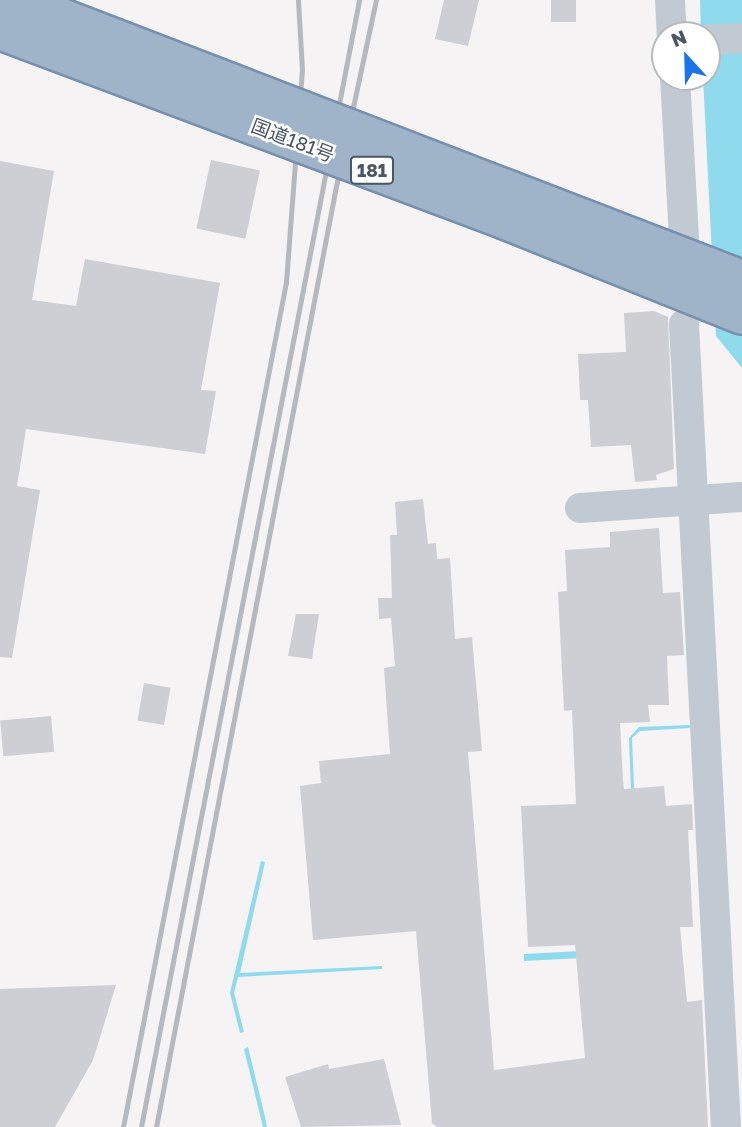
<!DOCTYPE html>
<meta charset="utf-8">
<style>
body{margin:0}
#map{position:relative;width:742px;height:1127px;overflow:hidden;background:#f5f3f3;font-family:"Golos Text","Noto Sans JP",sans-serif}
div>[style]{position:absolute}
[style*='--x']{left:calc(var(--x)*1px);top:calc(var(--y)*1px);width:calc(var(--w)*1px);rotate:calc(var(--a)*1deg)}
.water>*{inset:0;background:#90daee}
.building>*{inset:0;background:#cdcfd5;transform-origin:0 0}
.minor>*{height:30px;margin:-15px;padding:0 15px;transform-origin:15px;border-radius:15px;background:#c1cad2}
.rail>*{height:5px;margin:-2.5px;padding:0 2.5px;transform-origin:2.5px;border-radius:2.5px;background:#b5b8bd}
.bridges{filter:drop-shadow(2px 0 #7690ad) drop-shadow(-2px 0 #7690ad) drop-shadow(0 2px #7690ad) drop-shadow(0 -2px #7690ad)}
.trunk-bridge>*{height:38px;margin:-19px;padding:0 19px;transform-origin:19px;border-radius:19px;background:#9fb4c9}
span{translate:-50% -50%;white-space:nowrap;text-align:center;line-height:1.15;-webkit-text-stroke:5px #fff;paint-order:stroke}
.shield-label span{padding:2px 5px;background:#fff;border:2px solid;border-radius:5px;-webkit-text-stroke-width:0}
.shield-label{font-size:18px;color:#4a5661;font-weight:700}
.street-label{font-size:19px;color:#4a5661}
.north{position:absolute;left:651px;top:21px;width:70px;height:70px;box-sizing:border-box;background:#fff;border:2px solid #b7bbc0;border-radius:50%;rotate:338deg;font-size:19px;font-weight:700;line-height:28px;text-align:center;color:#4a5661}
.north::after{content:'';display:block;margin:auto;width:24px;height:32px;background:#1a73e8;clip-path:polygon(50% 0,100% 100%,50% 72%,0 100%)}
</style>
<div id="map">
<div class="water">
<i style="clip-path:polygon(700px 0,742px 0,742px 368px,716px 336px,703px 77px,707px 77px,707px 35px,701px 35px)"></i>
<i style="clip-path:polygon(690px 725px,690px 728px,640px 731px,632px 738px,641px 955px,524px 961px,524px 954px,637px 948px,629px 738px,639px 727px)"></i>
<i style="clip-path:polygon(261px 861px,265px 862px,240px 973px,382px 966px,382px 969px,238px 977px,234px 993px,244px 1032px,240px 1033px,230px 993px)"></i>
<i style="clip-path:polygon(248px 1047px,265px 1117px,267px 1127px,263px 1127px,244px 1049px)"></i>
</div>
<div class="building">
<i style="clip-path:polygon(444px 0,479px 0,468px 46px,435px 39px)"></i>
<i style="left:551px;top:0;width:25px;height:22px"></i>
<i style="left:211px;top:160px;width:50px;height:70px;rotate:12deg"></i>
<i style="clip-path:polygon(0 161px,54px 171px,32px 300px,76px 306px,85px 259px,220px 283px,201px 390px,216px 391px,205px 454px,26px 429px,17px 486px,40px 490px,12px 658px,0 657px)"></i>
<i style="clip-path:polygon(654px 311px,668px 317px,674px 469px,656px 475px,657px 480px,635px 482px,631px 445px,591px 447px,588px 400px,580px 400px,578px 354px,626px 352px,624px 313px)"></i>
<i style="clip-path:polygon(423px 499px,428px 544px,436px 543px,437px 559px,450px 558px,455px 639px,472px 637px,482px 751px,468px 752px,494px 1070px,585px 1058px,575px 945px,528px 947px,521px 806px,576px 804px,572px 710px,564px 711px,558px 592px,567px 591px,565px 550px,610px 547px,610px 532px,659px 528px,663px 593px,680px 592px,684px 655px,667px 656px,669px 705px,648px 705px,650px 722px,620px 723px,623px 781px,624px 789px,664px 786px,666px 806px,692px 804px,693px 830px,688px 830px,693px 927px,680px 927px,687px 1002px,702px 1000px,708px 1127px,437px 1127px,432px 1123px,416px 931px,313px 940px,300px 786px,321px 783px,319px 761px,390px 754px,384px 668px,395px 666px,391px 618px,379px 619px,378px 598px,392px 598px,390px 535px,397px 535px,395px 502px)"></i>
<i style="clip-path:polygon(296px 614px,319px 614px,312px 659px,288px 656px)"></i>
<i style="left:144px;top:683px;width:27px;height:38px;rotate:10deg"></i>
<i style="left:51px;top:716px;width:36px;height:51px;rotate:85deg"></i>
<i style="clip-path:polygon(116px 985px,93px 1060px,55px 1127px,0 1127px,0 989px)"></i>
<i style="clip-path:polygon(384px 1059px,401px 1125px,301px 1127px,285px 1077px,328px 1064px,329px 1069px)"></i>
</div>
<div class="minor">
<i style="--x:670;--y:0;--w:35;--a:87"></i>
<i style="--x:707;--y:40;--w:35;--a:-3"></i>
<i style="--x:675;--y:77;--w:179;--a:86.8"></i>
<i style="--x:684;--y:324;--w:804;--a:87.01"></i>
<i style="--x:580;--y:508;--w:162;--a:-3.9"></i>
</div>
<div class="rail">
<i style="--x:123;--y:1127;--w:861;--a:-79.08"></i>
<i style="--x:286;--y:282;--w:213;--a:-85.7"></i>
<i style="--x:302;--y:70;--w:70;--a:-93.3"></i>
<i style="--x:141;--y:1127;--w:1148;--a:-79.05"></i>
<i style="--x:156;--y:1127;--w:953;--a:-79.17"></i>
<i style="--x:335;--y:191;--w:195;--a:-77.9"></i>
</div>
<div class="bridges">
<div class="trunk-bridge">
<i style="--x:15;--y:0;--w:779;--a:21.06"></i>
<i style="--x:0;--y:30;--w:540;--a:20.58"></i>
<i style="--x:506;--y:220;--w:254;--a:21.9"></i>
</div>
</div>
<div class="shield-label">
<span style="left:372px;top:170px">181</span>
</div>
<div class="street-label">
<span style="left:293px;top:140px;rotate:21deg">国道181号</span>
</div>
<div class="north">N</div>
</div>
